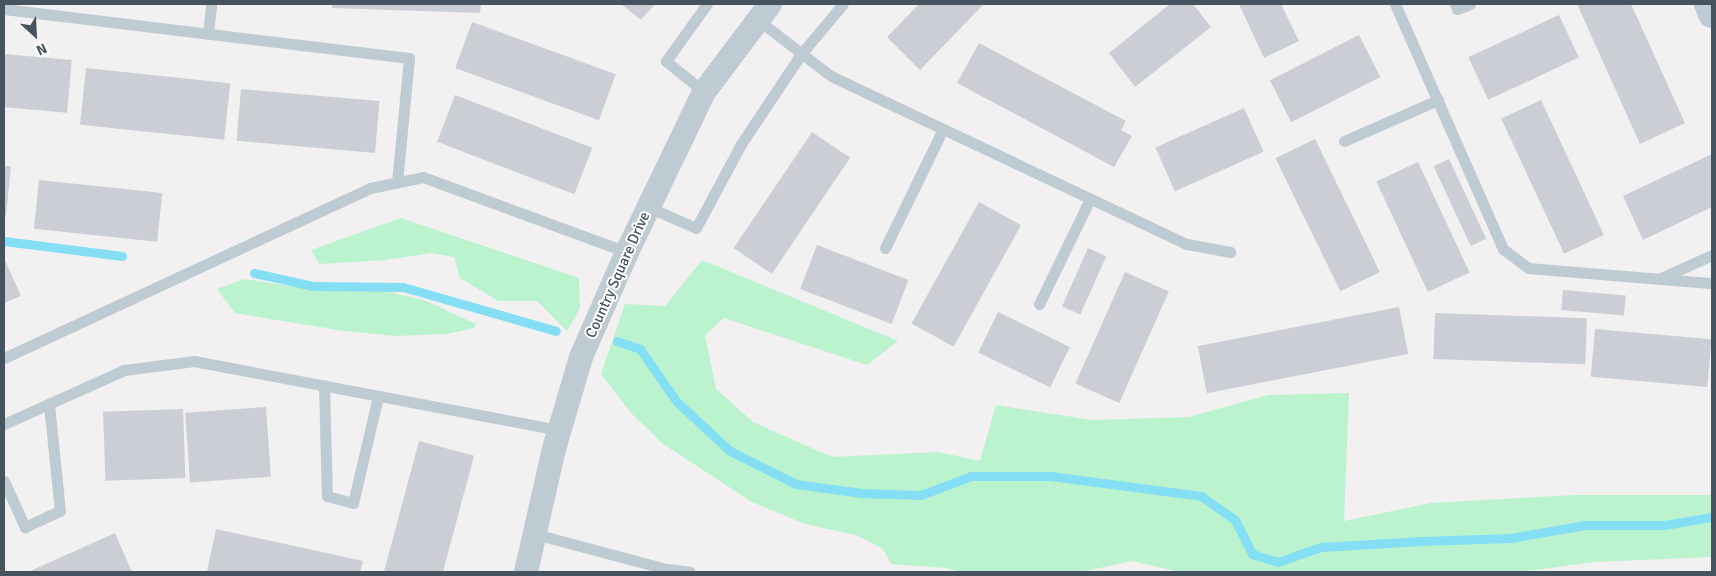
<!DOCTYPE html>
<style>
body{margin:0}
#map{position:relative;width:1716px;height:576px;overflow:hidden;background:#f2f0f0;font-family:Signika,sans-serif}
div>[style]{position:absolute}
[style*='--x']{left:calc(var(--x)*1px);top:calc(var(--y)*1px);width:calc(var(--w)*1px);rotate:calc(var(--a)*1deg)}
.green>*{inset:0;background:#bbf3cf}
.stream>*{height:9px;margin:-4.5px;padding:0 4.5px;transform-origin:4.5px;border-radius:4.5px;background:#84dff4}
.building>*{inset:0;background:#cbcfd5;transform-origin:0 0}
.service>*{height:11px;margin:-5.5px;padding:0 5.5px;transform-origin:5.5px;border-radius:5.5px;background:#bfcbd3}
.minor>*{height:24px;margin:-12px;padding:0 12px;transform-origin:12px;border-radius:12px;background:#bfcbd3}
.secondary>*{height:28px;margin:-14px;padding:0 14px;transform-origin:14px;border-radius:14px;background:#bfccd8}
span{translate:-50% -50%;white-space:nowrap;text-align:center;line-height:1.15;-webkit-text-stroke:4px #fff;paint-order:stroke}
.street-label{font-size:15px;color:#46545f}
.frame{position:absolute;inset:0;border:5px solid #46545f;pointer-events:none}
.north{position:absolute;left:10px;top:10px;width:50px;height:50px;-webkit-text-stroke:4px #fff;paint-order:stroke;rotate:155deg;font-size:14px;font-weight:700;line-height:20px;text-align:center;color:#46545f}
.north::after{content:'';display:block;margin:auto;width:18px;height:22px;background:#46545f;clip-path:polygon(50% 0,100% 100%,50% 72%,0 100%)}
</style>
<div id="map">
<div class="green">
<i style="clip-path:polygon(401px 218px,579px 278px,580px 308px,567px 331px,537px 301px,498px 301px,460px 278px,454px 257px,432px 253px,385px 260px,319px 264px,311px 250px)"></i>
<i style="clip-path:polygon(702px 260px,898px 341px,867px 365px,724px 318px,705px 335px,716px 389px,753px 422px,832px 457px,938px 452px,980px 461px,996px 405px,1092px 420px,1189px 417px,1268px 395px,1349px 393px,1344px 521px,1431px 503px,1576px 495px,1712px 495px,1712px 557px,1594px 562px,1520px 572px,1180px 572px,1132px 561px,1081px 572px,961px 572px,946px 568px,891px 564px,883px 549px,856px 535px,805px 524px,752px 502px,663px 444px,632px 414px,601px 374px,625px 304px,665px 306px)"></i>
<i style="clip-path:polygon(244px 279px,310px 289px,366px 287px,424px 300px,476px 324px,474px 328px,447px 334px,396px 336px,344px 331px,235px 313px,217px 289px)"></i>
</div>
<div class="stream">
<i style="--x:4;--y:241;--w:119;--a:7.2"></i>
<i style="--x:254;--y:273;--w:60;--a:12.4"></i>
<i style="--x:313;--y:286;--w:90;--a:0.6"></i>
<i style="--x:403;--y:287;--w:159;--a:16"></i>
<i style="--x:617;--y:341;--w:24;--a:19"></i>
<i style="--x:640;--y:349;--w:65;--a:55.1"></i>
<i style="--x:677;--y:402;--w:72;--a:42.8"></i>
<i style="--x:730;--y:451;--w:74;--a:26.6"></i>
<i style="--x:796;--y:484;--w:66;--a:7.9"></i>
<i style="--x:861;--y:493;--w:60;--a:1.9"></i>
<i style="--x:921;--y:495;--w:53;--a:-20.8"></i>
<i style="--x:971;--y:476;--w:79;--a:0"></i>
<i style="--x:1050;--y:476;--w:152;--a:7.5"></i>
<i style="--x:1201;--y:496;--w:42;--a:35.2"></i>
<i style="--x:1235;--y:520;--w:38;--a:63"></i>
<i style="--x:1252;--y:554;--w:27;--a:17"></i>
<i style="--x:1278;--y:562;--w:46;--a:-19.2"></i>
<i style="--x:1321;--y:547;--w:101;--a:-3.4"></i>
<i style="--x:1422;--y:541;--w:89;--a:-1.9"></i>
<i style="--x:1511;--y:538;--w:75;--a:-10"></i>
<i style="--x:1585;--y:525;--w:79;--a:0"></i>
<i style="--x:1664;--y:525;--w:49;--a:-9.5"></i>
</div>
<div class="building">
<i style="clip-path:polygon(332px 4px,481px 4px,480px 13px,332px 8px)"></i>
<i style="clip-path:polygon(621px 4px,655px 4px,641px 20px)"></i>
<i style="clip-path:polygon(919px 4px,984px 4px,920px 70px,887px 37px)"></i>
<i style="clip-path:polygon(1170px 4px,1193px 4px,1211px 27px,1135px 87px,1109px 53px)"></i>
<i style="clip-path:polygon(1239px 4px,1281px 4px,1299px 41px,1264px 58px)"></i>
<i style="clip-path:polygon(1577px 4px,1631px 4px,1685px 123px,1640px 144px)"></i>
<i style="left:1559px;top:15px;width:47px;height:100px;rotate:65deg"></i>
<i style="left:472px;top:22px;width:153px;height:49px;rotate:20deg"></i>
<i style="left:1359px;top:35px;width:47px;height:100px;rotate:63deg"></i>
<i style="clip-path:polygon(979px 43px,1126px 121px,1121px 130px,1132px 136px,1114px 167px,957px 83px)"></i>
<i style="left:4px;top:54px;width:68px;height:53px;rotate:5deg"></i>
<i style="left:86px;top:68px;width:145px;height:57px;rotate:6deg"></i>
<i style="left:241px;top:89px;width:139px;height:52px;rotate:5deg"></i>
<i style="left:455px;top:95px;width:147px;height:50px;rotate:21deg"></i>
<i style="left:1541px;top:100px;width:149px;height:44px;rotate:65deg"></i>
<i style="left:1244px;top:108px;width:48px;height:97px;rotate:66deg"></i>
<i style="left:812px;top:132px;width:46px;height:140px;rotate:34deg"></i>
<i style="left:1315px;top:139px;width:148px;height:44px;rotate:64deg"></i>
<i style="clip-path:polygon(1712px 154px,1712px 207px,1643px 240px,1623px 196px)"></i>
<i style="left:1449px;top:159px;width:88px;height:17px;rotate:65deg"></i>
<i style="left:1418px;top:162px;width:122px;height:46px;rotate:65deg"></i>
<i style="clip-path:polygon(4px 166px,11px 166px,6px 216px,4px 215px)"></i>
<i style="left:39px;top:180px;width:124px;height:49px;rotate:6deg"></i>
<i style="left:979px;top:202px;width:48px;height:139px;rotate:29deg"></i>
<i style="left:817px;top:245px;width:98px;height:47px;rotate:21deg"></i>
<i style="left:1088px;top:248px;width:20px;height:64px;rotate:24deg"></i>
<i style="clip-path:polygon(4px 258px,21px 296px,4px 303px)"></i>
<i style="left:1125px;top:272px;width:48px;height:122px;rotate:24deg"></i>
<i style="left:1563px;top:290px;width:63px;height:20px;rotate:5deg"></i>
<i style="left:1399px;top:307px;width:48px;height:205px;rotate:79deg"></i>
<i style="left:998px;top:312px;width:80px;height:45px;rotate:26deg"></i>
<i style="left:1435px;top:313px;width:152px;height:46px;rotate:2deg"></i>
<i style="left:1595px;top:329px;width:117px;height:48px;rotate:5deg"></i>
<i style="left:266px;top:407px;width:70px;height:81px;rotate:86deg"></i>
<i style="left:183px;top:409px;width:69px;height:80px;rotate:88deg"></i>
<i style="left:419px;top:441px;width:57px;height:136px;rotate:15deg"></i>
<i style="clip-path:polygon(216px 529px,363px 561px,360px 572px,207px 572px)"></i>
<i style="clip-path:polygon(115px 533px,132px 572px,28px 572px)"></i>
</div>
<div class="service">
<i style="--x:1395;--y:4;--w:268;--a:66.2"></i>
<i style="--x:1503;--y:249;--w:31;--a:37"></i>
<i style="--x:1528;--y:268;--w:185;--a:4.7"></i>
<i style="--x:1455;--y:4;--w:5;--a:68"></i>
<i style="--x:1457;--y:9;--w:14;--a:-21"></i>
<i style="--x:4;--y:9;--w:408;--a:6.9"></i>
<i style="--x:409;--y:58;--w:125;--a:95.5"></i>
<i style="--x:758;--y:20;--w:92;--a:37.5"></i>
<i style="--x:831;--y:76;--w:394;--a:25.3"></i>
<i style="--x:1187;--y:244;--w:44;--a:10.5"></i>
<i style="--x:208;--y:34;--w:30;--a:-84"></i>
<i style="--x:704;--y:92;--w:49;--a:-140.8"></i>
<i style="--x:666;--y:61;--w:70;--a:-54.3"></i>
<i style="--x:1344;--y:141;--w:103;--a:-23.6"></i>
<i style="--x:648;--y:207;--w:52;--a:23.6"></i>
<i style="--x:696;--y:228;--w:95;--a:-61.8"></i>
<i style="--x:741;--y:144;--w:108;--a:-56.3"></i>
<i style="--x:801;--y:54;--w:65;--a:-50"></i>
<i style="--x:885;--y:248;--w:132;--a:-64"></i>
<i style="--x:1661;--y:278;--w:56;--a:-24.3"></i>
<i style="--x:1039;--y:304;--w:117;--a:-64.1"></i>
<i style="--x:4;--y:358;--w:404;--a:-24.9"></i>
<i style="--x:370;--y:188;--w:54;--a:-11.7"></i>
<i style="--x:423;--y:177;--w:217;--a:20.2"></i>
<i style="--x:324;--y:385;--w:111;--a:88.5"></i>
<i style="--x:327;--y:496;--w:27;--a:15"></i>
<i style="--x:353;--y:503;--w:110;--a:-76.8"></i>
<i style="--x:4;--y:424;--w:132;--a:-24.2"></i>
<i style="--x:124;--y:370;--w:71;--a:-7.3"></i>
<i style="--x:194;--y:361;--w:371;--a:10.7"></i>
<i style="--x:4;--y:481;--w:51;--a:65.5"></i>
<i style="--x:25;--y:527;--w:38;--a:-25"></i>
<i style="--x:60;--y:511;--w:108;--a:-95.9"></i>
<i style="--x:535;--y:534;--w:137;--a:14.9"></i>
<i style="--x:667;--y:569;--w:23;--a:7"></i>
</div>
<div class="minor">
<i style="--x:526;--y:572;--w:126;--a:-77.2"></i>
<i style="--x:554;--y:449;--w:96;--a:-73.6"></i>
<i style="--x:581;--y:357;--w:115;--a:-66.3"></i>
<i style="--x:627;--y:252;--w:178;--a:-64.3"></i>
<i style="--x:704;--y:92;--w:110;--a:-53.1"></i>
</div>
<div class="secondary">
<i style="--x:1708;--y:4;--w:11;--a:68"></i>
</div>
<div class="street-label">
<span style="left:618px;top:275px;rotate:-66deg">Country Square Drive</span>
</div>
<div class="frame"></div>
<div class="north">N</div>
</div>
